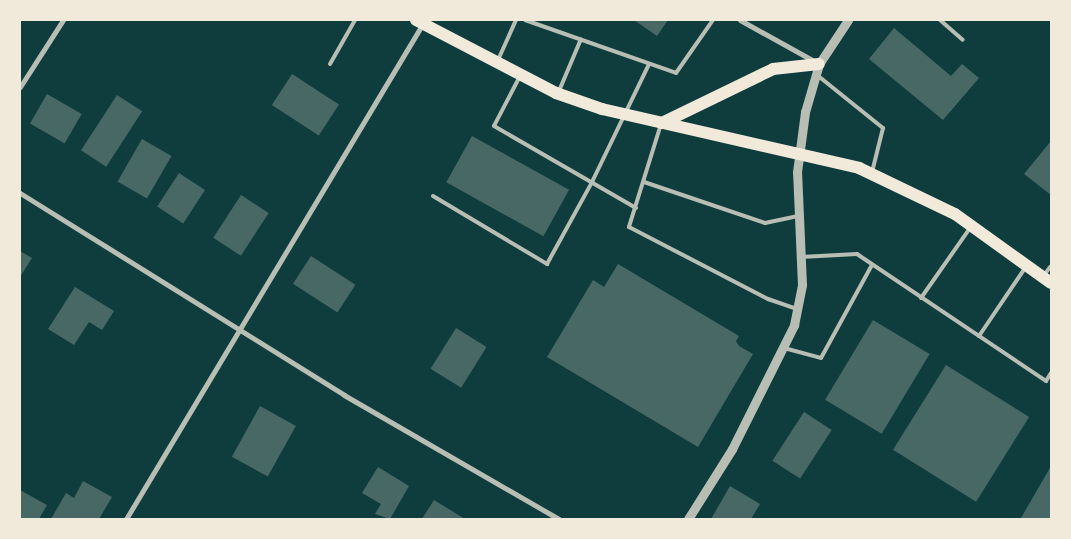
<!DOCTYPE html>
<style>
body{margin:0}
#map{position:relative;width:1071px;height:539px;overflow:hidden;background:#0f3d3e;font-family:Manrope,sans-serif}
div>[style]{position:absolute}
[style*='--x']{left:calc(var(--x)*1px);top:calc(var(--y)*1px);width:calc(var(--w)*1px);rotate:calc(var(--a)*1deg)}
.building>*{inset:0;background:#486865;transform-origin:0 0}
.service>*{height:4px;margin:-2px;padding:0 2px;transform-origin:2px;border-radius:2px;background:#b8beb3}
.minor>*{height:5px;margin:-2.5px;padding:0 2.5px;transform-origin:2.5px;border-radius:2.5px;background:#b8beb3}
.tertiary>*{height:9px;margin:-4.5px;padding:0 4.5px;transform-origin:4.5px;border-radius:4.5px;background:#b8beb3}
.primary>*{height:12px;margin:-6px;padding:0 6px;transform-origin:6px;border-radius:6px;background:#f1e9da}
span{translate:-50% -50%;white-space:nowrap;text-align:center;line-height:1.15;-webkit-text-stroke:4px #f1e9da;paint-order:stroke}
.frame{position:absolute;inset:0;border:21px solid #f1e9da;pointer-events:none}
</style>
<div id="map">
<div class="building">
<i style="clip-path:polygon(634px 20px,668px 20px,657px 36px)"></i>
<i style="clip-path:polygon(894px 28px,951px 76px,962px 64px,979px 78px,943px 120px,869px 59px)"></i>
<i style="left:292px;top:74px;width:56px;height:37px;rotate:33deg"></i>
<i style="left:47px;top:94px;width:40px;height:34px;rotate:30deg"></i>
<i style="left:117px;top:95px;width:30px;height:66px;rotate:33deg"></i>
<i style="left:472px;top:136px;width:111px;height:53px;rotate:29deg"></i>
<i style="left:142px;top:139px;width:34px;height:49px;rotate:30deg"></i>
<i style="clip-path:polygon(1051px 141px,1051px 195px,1024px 174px)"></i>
<i style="left:179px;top:173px;width:31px;height:40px;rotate:33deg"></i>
<i style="left:241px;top:195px;width:33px;height:51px;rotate:33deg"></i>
<i style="clip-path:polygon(20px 251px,32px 258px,20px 277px)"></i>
<i style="left:311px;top:256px;width:53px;height:33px;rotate:33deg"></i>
<i style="clip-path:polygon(618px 264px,739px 336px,736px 341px,739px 346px,753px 354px,698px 447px,547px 357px,593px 280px,604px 287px)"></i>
<i style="clip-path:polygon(75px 287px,114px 311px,102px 330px,89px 322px,74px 345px,48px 329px)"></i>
<i style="left:873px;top:320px;width:66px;height:93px;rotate:31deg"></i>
<i style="left:456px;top:328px;width:36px;height:48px;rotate:32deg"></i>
<i style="left:946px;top:365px;width:98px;height:100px;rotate:32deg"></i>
<i style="left:260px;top:406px;width:41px;height:58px;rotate:29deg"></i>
<i style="left:804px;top:412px;width:33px;height:58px;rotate:33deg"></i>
<i style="clip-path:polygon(1051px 466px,1051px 519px,1023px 519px,1021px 518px)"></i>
<i style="clip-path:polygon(378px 467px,409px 486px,390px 519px,375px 514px,381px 504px,362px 493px)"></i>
<i style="clip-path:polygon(83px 481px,112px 497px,99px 519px,51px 519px,66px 493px,74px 498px)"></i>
<i style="clip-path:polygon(730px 486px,760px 504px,751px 519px,711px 519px)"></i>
<i style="clip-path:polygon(20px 490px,47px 505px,39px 519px,20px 519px)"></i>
<i style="clip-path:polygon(434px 500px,465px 519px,422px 519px)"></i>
</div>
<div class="service">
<i style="--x:525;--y:20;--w:160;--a:19.3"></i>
<i style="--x:676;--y:73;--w:65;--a:-55.1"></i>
<i style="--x:940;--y:20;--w:30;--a:41"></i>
<i style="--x:498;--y:60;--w:44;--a:-65.8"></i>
<i style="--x:330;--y:64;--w:51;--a:-60.4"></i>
<i style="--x:817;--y:75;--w:85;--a:38.8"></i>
<i style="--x:883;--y:128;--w:45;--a:104"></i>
<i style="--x:520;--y:76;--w:56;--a:117.5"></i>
<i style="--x:494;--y:126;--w:164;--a:30"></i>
<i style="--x:559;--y:91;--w:56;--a:-67.1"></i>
<i style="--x:661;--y:124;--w:108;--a:107.3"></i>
<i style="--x:629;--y:227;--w:157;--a:27.4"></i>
<i style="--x:768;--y:299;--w:31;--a:19"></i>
<i style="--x:644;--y:182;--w:128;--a:18.7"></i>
<i style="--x:765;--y:223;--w:35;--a:-12"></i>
<i style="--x:433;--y:196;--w:133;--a:30.8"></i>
<i style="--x:547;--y:264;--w:94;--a:-61.2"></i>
<i style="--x:592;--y:182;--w:131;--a:-64.2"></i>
<i style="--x:801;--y:257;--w:56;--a:-3.1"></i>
<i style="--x:857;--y:254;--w:228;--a:33.9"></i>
<i style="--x:1046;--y:381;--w:9;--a:-58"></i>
<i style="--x:1044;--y:275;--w:11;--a:-52"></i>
<i style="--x:921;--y:298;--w:85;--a:-55"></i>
<i style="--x:979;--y:336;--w:82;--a:-55.9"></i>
<i style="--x:784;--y:348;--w:38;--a:15"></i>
<i style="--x:821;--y:358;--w:106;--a:-61.3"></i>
</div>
<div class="minor">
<i style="--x:740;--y:20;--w:85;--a:29"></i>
<i style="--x:20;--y:87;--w:80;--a:-57.3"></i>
<i style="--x:20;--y:193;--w:382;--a:31.9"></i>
<i style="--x:344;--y:395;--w:248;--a:30"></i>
<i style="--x:126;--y:519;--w:576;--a:-59.07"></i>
</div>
<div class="tertiary">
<i style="--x:688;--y:519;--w:83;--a:-57.8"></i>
<i style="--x:732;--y:449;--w:139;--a:-63.4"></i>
<i style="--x:794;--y:325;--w:41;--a:-78.7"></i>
<i style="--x:802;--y:285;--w:113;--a:-92.5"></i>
<i style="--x:797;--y:172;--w:61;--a:-82.4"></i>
<i style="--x:805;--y:112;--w:50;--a:-73.7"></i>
<i style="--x:819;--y:64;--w:53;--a:-56.6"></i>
</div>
<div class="primary">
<i style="--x:416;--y:20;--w:158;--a:27.5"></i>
<i style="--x:556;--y:93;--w:49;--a:19.2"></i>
<i style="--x:602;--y:109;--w:264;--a:12.9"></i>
<i style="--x:859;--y:168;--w:106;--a:25.6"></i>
<i style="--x:955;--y:214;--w:118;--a:35.7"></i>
<i style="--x:662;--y:123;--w:123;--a:-25.9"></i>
<i style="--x:773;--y:69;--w:46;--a:-6.2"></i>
</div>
<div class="frame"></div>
</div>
